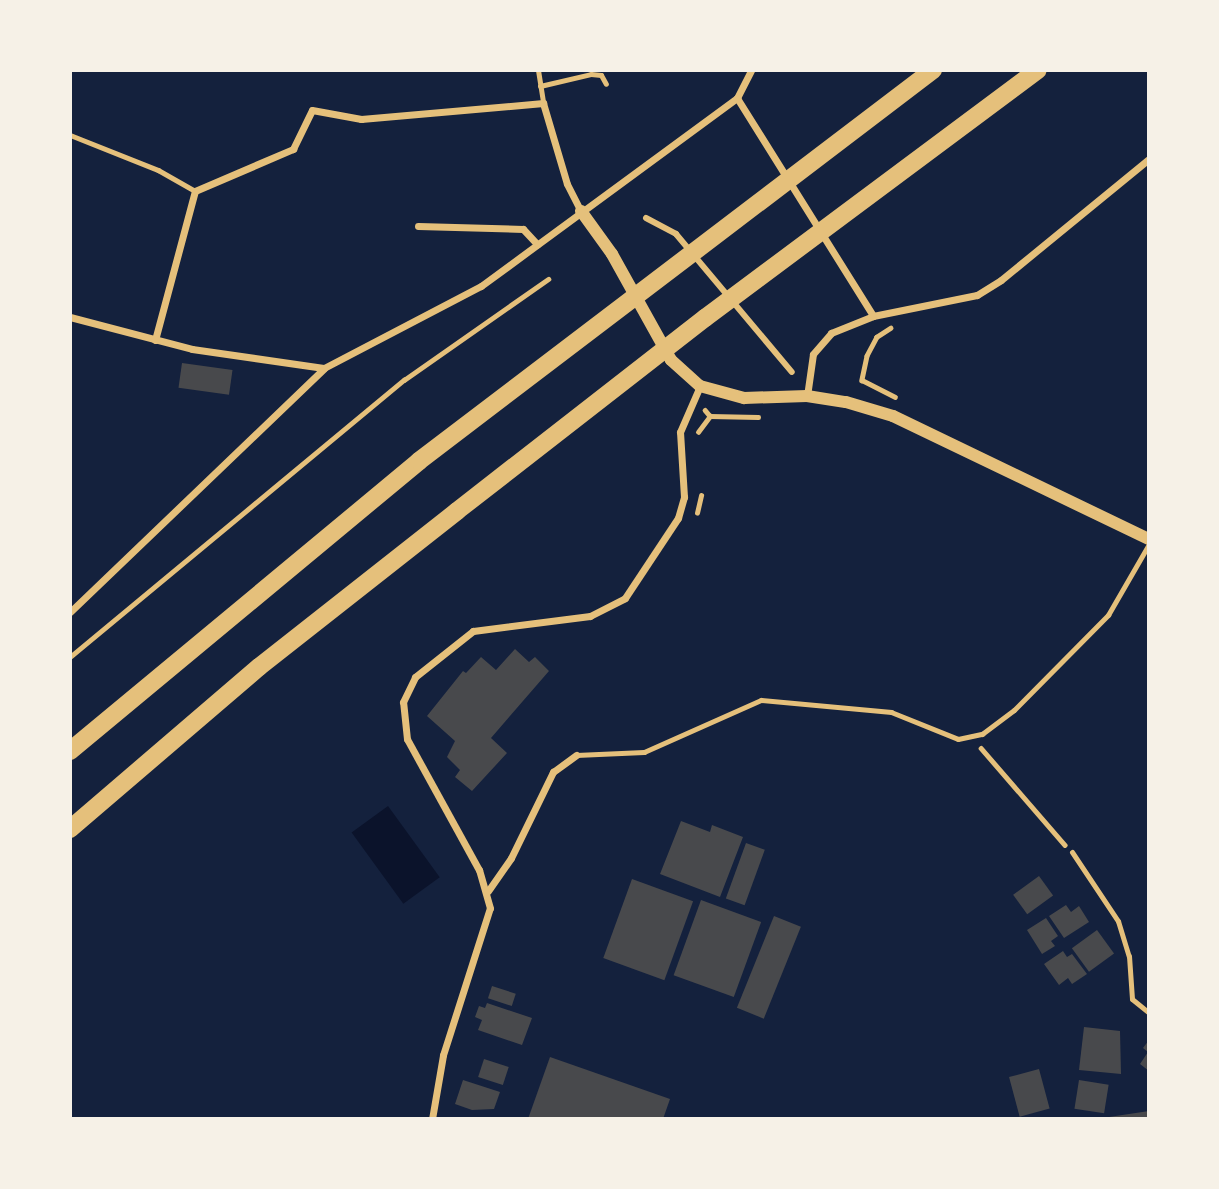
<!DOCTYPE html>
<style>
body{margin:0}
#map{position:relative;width:1219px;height:1189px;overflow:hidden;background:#14213d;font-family:Poppins,sans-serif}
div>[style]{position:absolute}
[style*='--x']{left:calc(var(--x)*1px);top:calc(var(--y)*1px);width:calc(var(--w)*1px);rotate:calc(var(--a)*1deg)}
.water>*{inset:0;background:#0b132b;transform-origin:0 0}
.building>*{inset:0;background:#48494c;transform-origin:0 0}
.path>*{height:4.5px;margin:-2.25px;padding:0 2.25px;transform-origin:2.25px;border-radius:2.25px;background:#e5c07b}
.service>*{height:5px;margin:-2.5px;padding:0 2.5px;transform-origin:2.5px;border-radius:2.5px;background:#e5c07b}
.pedestrian>*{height:6px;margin:-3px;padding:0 3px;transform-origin:3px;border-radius:3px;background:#e5c07b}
.minor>*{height:7px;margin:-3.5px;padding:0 3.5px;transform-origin:3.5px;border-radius:3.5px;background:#e5c07b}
.tertiary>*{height:12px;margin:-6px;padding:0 6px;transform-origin:6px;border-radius:6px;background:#e5c07b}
.motorway>*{height:18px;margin:-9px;padding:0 9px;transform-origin:9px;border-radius:9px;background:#e5c07b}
span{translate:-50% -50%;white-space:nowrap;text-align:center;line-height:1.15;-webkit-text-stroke:7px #f6f1e7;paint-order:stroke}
.frame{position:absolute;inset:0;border:72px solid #f6f1e7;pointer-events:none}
</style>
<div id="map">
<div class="water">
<i style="left:388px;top:806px;width:88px;height:45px;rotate:54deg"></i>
</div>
<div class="building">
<i style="left:182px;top:363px;width:51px;height:25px;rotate:8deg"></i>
<i style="clip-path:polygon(515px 649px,529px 662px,535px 657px,549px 671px,491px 738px,507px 753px,472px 791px,455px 777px,460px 770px,447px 757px,455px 741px,427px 716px,463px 671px,466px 673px,481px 657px,496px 670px)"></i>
<i style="clip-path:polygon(681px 821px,710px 832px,712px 825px,743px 837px,720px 897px,660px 874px)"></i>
<i style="left:746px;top:843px;width:20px;height:59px;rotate:20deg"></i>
<i style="left:1039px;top:876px;width:24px;height:32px;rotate:54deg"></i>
<i style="left:632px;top:879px;width:65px;height:84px;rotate:20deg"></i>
<i style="left:701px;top:900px;width:64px;height:80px;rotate:20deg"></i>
<i style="clip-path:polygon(1066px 905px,1071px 912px,1079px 906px,1089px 922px,1064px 938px,1049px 916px)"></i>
<i style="left:774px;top:916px;width:29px;height:99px;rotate:22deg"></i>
<i style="clip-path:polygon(1046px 918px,1058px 936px,1051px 941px,1055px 946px,1042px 954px,1027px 930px)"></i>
<i style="left:1097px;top:930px;width:29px;height:31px;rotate:54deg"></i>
<i style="clip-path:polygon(1063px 951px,1067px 957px,1072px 954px,1087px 974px,1072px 984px,1068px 978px,1059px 985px,1044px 964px)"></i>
<i style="left:492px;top:986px;width:25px;height:13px;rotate:18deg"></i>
<i style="clip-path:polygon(487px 1003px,532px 1018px,522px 1045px,478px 1030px,482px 1020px,475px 1017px,479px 1006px,485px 1008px)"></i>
<i style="clip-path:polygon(1084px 1027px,1120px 1031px,1121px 1074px,1079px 1070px)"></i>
<i style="clip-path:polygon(1149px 1040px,1149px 1071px,1140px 1064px,1148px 1052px,1143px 1048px)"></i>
<i style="clip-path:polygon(550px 1057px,670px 1099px,663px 1119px,528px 1119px)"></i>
<i style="left:484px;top:1059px;width:26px;height:19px;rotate:18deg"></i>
<i style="left:1039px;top:1069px;width:41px;height:31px;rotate:75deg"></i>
<i style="clip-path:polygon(463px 1080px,500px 1092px,494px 1109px,472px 1110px,455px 1104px)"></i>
<i style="left:1079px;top:1080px;width:30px;height:29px;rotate:9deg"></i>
<i style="clip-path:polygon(1149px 1111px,1149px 1119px,1109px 1119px,1109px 1117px)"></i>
</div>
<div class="path">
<i style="--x:891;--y:328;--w:17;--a:147"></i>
<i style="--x:877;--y:337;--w:21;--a:118"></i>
<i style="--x:867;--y:356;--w:25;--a:102"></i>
<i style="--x:862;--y:380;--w:37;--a:27"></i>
<i style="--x:705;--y:410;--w:8;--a:50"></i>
<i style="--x:710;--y:416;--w:48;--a:1.2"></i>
<i style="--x:698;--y:432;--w:20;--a:-53"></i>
<i style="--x:697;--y:513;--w:18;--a:-77"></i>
<i style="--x:70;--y:657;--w:434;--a:-39.7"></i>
<i style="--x:404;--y:380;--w:176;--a:-35"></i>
<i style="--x:981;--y:748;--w:128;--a:49.1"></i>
</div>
<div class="service">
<i style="--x:538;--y:70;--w:33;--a:81"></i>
<i style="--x:540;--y:86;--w:52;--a:-13.2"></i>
<i style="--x:591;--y:74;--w:10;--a:6"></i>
<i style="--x:601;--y:75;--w:10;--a:61"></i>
<i style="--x:70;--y:135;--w:95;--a:21.7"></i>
<i style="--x:158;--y:170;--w:43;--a:29.6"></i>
<i style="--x:576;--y:755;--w:68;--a:-2.5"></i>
<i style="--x:644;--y:752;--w:128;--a:-24"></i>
<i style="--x:761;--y:700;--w:131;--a:5.3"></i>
<i style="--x:891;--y:712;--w:72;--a:21.9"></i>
<i style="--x:958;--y:739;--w:25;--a:-12"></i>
<i style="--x:982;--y:734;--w:40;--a:-37"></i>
<i style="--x:1014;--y:710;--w:134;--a:-45.3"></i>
<i style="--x:1108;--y:615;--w:82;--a:-60"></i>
<i style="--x:1072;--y:852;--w:83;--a:56.3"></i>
<i style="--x:1118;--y:921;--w:37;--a:73"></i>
<i style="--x:1129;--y:956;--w:43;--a:86"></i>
<i style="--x:1132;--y:999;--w:22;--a:39"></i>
</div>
<div class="pedestrian">
<i style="--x:646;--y:218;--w:34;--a:28"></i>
<i style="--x:676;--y:234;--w:180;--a:50"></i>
</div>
<div class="minor">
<i style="--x:737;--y:98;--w:257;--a:58"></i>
<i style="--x:418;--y:226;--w:105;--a:1.6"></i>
<i style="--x:523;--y:229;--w:21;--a:47"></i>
<i style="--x:70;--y:317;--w:126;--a:14.7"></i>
<i style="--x:192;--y:349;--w:133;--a:8.2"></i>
<i style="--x:155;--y:340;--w:154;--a:-75"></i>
<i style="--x:195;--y:191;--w:107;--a:-23.2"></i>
<i style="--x:293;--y:149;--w:43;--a:-64"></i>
<i style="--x:312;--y:110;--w:50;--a:10.4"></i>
<i style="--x:361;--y:119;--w:183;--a:-5"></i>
<i style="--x:543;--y:103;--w:84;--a:73.5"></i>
<i style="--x:567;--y:184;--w:30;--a:63"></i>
<i style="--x:807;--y:396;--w:42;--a:-81.9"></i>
<i style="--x:813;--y:354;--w:28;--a:-49"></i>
<i style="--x:831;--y:333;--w:45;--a:-22"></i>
<i style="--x:873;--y:316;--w:106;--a:-11.4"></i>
<i style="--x:977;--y:295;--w:28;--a:-32"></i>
<i style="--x:1001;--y:280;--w:191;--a:-39.3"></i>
<i style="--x:70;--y:612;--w:352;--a:-43.8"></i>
<i style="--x:324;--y:368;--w:177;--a:-27.6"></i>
<i style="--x:481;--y:286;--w:318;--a:-36.3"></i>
<i style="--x:737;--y:98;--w:31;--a:-63"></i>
<i style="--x:488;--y:891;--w:40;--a:-55.1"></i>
<i style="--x:511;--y:858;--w:96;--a:-64"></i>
<i style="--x:553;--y:772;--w:29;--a:-36"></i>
<i style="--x:432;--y:1119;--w:65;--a:-80.2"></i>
<i style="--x:443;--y:1055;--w:154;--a:-72.3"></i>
<i style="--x:490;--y:908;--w:40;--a:-106"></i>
<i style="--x:479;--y:870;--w:149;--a:-118.8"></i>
<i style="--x:407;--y:739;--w:37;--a:-96"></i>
<i style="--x:403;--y:702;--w:28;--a:-64"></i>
<i style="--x:415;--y:677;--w:74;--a:-38.4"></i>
<i style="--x:473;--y:631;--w:118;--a:-7.3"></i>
<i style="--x:590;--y:616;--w:39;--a:-27"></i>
<i style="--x:625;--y:598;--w:96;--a:-56.5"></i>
<i style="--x:678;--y:518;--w:22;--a:-74"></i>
<i style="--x:684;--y:497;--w:65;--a:-93.5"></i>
<i style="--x:680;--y:432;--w:50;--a:-66.5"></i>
</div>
<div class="tertiary">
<i style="--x:581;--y:211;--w:53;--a:54.2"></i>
<i style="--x:612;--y:254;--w:121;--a:60.9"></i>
<i style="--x:671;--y:360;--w:39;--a:42"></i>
<i style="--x:700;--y:386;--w:46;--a:15.3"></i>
<i style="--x:744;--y:398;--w:63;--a:-1.8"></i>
<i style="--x:807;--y:396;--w:39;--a:9"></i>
<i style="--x:846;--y:402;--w:49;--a:16.6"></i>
<i style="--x:893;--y:416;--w:284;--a:25.7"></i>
</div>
<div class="motorway">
<i style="--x:70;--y:751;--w:454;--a:-39.7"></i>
<i style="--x:419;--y:461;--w:646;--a:-37.26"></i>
<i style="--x:70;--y:829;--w:249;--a:-40.6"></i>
<i style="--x:259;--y:667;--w:252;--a:-38.2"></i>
<i style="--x:457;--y:511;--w:314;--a:-37.9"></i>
<i style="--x:705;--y:318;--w:415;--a:-36.7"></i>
</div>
<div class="frame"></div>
</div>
